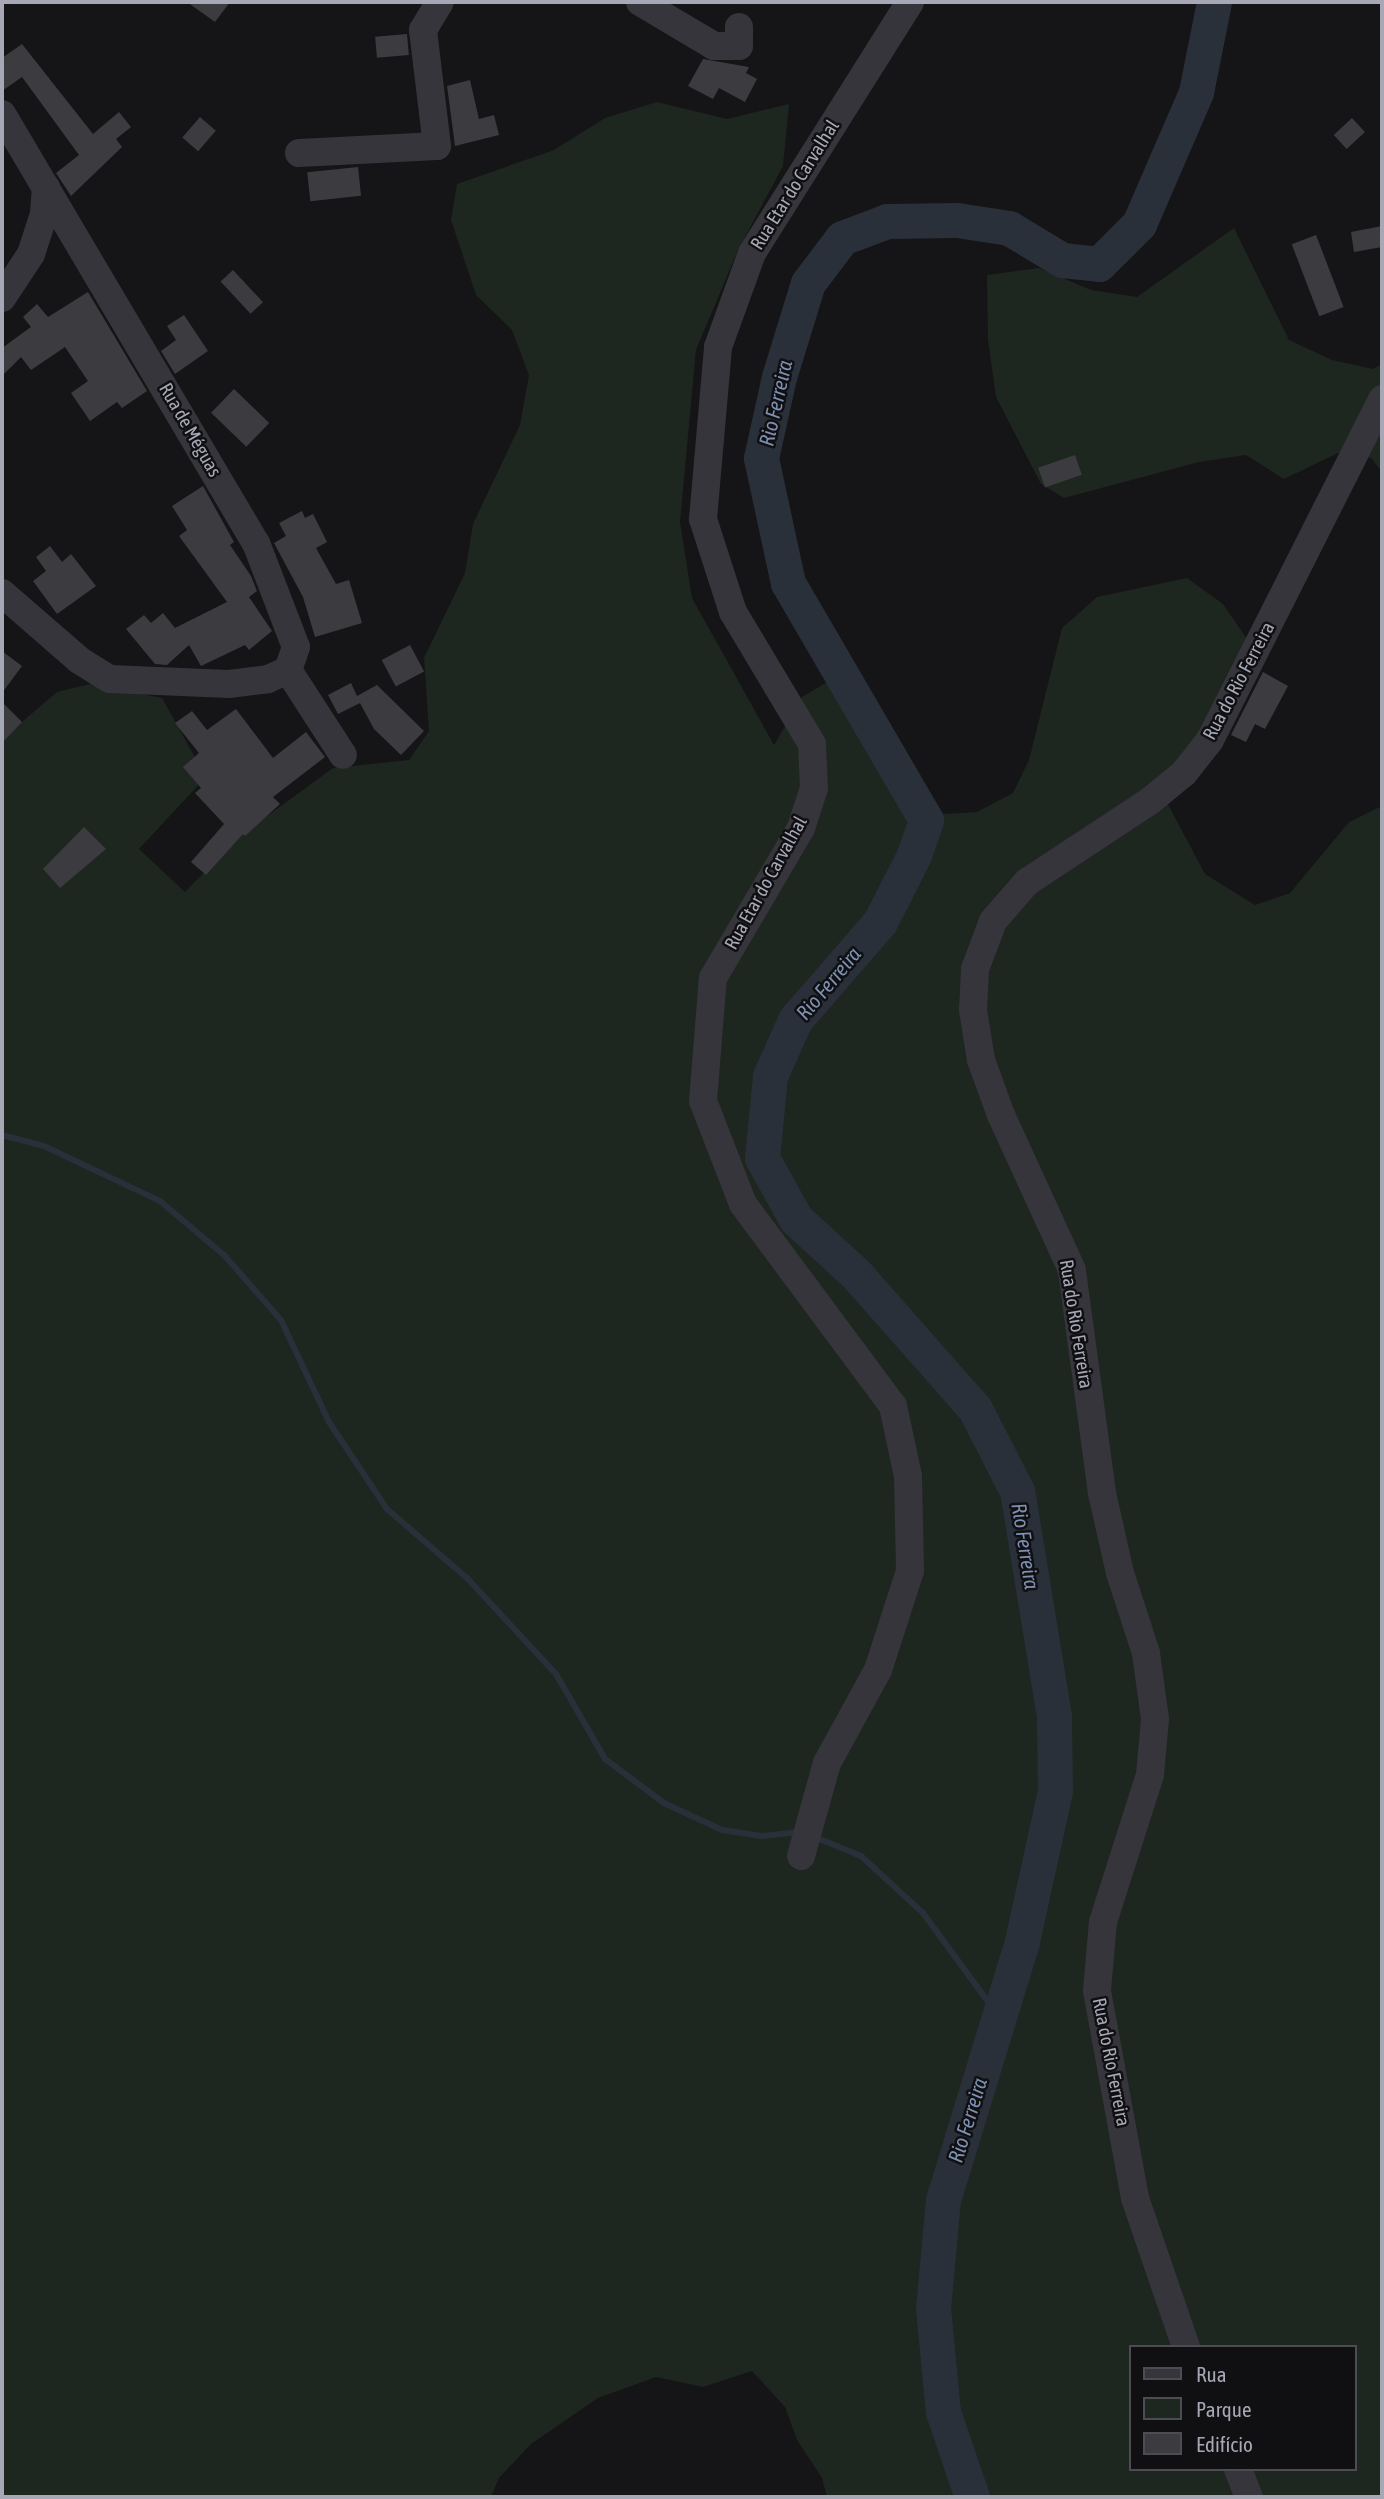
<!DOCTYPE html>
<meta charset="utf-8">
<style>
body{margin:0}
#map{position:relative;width:1384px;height:2499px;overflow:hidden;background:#151416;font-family:"Asap Condensed",sans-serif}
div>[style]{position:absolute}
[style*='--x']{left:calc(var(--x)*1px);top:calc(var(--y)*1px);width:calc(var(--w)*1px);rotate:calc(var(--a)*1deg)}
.green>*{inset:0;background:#1e2620}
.stream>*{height:6px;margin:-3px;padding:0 3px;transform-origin:3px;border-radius:3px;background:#2a303a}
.river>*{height:35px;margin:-17.5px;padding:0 17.5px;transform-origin:17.5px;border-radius:17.5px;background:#2a303a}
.building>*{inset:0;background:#3c3c40;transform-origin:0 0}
.minor>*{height:28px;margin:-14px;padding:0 14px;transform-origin:14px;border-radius:14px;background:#35353b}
span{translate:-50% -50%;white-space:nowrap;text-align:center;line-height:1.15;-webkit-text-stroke:5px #100f11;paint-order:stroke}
.street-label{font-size:19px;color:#a6a8b6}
.water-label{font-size:21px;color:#7d90b2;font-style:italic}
.frame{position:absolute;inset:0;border:4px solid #a6a8b6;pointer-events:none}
.legend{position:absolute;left:1129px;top:2345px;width:228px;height:126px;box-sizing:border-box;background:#100f11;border:2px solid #4c4c53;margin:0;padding:9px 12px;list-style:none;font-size:21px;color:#a6a8b6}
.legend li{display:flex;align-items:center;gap:14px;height:35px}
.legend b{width:35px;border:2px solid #4c4c53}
</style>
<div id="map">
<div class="green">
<i style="clip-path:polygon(evenodd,657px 102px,727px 119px,789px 104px,783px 166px,738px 250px,696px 350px,680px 522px,692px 598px,774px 745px,802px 697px,854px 666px,943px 814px,977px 812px,1013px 793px,1029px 760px,1062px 628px,1097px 597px,1187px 578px,1223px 604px,1247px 639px,1219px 699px,1163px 795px,1205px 874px,1255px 905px,1290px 893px,1349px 822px,1382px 806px,1382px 2497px,827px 2497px,822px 2478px,797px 2440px,785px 2407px,752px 2371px,703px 2387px,656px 2377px,598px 2398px,531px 2444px,499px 2478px,491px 2497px,2px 2497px,2px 739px,57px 692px,90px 684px,162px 698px,206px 777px,139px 849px,185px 892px,238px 837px,333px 768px,409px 760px,429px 731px,424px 658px,465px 573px,473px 524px,520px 425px,529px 375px,512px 330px,476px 295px,451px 220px,457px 184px,554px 150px,605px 118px,657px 102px,1130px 2347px,1354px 2347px,1354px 2469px,1130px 2469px,1130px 2347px)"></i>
<i style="clip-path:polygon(1234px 228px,1289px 340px,1332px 360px,1373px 369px,1382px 364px,1382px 472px,1371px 458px,1338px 453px,1284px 479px,1246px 455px,1199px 462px,1064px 498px,1041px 484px,996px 397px,988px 340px,987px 275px,1039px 268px,1091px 290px,1137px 297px)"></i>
</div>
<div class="stream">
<i style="--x:2;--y:1135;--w:43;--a:14.7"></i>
<i style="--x:44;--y:1146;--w:128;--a:25.4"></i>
<i style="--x:160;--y:1201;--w:84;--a:40.2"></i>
<i style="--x:224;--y:1255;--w:86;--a:48.8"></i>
<i style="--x:281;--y:1320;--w:113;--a:64.8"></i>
<i style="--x:329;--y:1422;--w:105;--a:56.3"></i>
<i style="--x:387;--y:1509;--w:106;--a:40.8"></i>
<i style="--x:467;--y:1578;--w:131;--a:47.2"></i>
<i style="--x:556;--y:1674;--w:98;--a:60"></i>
<i style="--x:605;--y:1759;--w:74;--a:36.7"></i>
<i style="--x:664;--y:1803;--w:64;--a:25"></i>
<i style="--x:722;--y:1830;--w:40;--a:8.5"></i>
<i style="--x:762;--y:1836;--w:31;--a:-6"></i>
<i style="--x:817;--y:1838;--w:48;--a:22.2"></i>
<i style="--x:861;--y:1856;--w:84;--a:42.6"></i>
<i style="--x:923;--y:1913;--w:127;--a:53.7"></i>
</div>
<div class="river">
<i style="--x:972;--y:2497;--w:90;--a:-108.8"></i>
<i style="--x:943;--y:2412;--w:103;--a:-95.5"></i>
<i style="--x:933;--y:2309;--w:109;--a:-84.8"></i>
<i style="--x:943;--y:2200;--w:271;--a:-73"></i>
<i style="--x:1022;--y:1941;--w:154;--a:-77.6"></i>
<i style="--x:1055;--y:1791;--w:75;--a:-90.8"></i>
<i style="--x:1054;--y:1716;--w:228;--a:-99.3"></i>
<i style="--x:1017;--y:1491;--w:92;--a:-117.1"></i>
<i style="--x:975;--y:1409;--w:179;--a:-131.4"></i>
<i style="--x:857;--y:1275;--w:83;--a:-137.4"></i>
<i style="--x:796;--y:1219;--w:70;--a:-119.1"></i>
<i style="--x:762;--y:1158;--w:82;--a:-84.4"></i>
<i style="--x:770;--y:1076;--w:61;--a:-65.9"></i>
<i style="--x:795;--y:1020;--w:130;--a:-49.1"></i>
<i style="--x:880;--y:922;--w:75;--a:-63.1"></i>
<i style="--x:914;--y:855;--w:37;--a:-71"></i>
<i style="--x:926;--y:820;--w:274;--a:-120.2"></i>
<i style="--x:788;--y:583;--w:128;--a:-102.2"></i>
<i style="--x:761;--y:458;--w:83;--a:-77.5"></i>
<i style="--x:779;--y:377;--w:98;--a:-72.9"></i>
<i style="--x:808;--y:283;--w:56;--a:-52.9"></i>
<i style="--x:842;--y:238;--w:48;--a:-20.7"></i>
<i style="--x:887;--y:221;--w:70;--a:-0.8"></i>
<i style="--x:957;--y:220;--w:53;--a:8.7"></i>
<i style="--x:1009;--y:228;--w:62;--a:31.1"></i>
<i style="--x:1062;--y:260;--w:37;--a:6"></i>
<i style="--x:1099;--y:264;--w:57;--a:-45"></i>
<i style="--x:1139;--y:224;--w:144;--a:-66.6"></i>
<i style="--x:1196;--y:92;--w:92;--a:-78.7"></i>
</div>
<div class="building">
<i style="clip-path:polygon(187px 2px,230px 2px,215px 22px)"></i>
<i style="left:407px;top:34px;width:21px;height:32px;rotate:85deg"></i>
<i style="clip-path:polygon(22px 44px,93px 134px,119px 112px,131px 127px,116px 139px,122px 147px,71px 196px,56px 173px,79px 155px,22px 77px,2px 91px,2px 58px)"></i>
<i style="clip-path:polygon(703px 59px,749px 67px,746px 73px,757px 79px,745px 102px,719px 88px,713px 99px,688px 86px)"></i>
<i style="clip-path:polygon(470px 80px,479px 119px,494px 115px,499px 135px,455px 146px,447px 86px)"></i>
<i style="left:200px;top:117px;width:21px;height:27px;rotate:41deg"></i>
<i style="left:1352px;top:118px;width:19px;height:25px;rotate:47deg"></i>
<i style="left:358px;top:167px;width:29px;height:51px;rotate:84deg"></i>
<i style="clip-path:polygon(1382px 226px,1382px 247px,1354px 252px,1351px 232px)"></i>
<i style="left:1316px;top:235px;width:77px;height:26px;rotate:69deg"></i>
<i style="left:233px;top:270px;width:44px;height:17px;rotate:47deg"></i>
<i style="clip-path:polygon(88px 292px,147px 391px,122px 408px,117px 402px,90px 421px,71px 393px,88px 381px,65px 347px,31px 370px,21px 357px,2px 376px,2px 348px,31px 327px,23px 317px,37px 304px,48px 317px)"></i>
<i style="clip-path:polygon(184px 315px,208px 351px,175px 374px,161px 351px,176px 340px,167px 326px)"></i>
<i style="left:234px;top:389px;width:49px;height:33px;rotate:44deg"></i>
<i style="left:1075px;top:455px;width:21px;height:39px;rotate:71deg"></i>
<i style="clip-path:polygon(203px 486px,234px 542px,230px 545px,251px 576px,257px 591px,249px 597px,272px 631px,249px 650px,245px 645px,201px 666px,189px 645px,167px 665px,155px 664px,126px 629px,144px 615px,151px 623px,163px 613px,175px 628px,227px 602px,179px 536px,187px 530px,172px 506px)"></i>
<i style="clip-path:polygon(302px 511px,305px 518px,313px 514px,327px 542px,316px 548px,336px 584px,349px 580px,362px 623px,315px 637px,303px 597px,274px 543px,286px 536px,279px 523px)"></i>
<i style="clip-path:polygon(50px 546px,62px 562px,71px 554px,96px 586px,57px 614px,33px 581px,46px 571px,36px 557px)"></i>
<i style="left:410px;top:645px;width:30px;height:32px;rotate:62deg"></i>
<i style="clip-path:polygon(2px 651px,22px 666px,2px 693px)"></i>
<i style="clip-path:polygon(1263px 672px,1288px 686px,1265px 729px,1255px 724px,1246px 742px,1231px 735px)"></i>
<i style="clip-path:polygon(351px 683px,357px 696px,377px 685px,424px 731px,401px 755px,374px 729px,360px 703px,338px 714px,328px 695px)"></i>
<i style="clip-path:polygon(2px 702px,22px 722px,2px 743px)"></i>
<i style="clip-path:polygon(236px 709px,273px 758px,306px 732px,325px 757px,273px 797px,280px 804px,245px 836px,243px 834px,206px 875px,191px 862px,224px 824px,195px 793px,201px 788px,183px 767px,199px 753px,175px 723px,192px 711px,207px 730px)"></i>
<i style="clip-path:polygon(84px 827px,106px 849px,60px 888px,43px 869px)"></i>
</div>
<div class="minor">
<i style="--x:640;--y:2;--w:86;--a:30.7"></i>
<i style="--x:714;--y:46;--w:25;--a:0"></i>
<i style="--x:739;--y:46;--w:19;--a:-90"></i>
<i style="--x:2;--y:114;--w:499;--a:59.4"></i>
<i style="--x:256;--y:543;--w:111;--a:69"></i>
<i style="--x:296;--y:647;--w:24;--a:109"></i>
<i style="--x:299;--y:153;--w:138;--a:-2.9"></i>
<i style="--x:437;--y:146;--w:117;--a:-96.9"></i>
<i style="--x:423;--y:30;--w:33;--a:-59"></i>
<i style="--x:2;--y:298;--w:53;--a:-56.6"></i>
<i style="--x:31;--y:254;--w:42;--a:-72"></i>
<i style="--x:44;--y:214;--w:27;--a:-86"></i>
<i style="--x:2;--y:593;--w:102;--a:41"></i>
<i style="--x:79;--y:660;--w:36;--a:32"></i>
<i style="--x:110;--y:679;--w:119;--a:2.4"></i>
<i style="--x:229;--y:684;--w:39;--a:-7"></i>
<i style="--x:268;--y:679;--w:22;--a:-24"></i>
<i style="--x:288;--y:670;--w:101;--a:57.1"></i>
<i style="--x:801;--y:1856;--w:97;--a:-74.4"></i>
<i style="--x:827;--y:1763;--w:106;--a:-61.3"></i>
<i style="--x:878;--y:1670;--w:104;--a:-72.1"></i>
<i style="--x:910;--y:1571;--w:95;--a:-91.2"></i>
<i style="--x:908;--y:1476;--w:72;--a:-102.1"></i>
<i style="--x:893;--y:1406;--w:252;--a:-126.6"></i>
<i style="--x:743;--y:1204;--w:110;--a:-111.2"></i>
<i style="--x:703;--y:1101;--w:123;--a:-85.4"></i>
<i style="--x:713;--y:978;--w:174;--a:-59.6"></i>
<i style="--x:801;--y:828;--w:42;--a:-72"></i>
<i style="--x:814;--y:788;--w:44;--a:-92.6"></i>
<i style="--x:812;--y:744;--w:154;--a:-120.9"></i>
<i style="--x:733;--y:612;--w:98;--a:-107.9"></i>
<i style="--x:703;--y:519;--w:173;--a:-85"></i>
<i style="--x:718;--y:347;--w:100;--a:-70.1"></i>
<i style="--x:752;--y:253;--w:297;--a:-57.8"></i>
<i style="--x:1186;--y:2347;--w:157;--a:-108.9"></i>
<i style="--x:1135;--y:2198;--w:211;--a:-100.4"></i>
<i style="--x:1097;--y:1990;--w:68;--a:-85"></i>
<i style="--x:1103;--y:1922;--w:154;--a:-72.3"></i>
<i style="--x:1150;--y:1775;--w:56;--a:-84.9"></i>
<i style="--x:1155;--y:1719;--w:67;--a:-97.8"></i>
<i style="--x:1146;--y:1653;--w:84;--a:-108"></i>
<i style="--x:1120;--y:1573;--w:82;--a:-102.7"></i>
<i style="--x:1102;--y:1493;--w:225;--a:-97.7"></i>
<i style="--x:1072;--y:1270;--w:170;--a:-114.6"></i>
<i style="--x:1001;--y:1115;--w:59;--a:-110"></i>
<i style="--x:981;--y:1060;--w:51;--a:-99.1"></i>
<i style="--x:973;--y:1010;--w:41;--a:-87.2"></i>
<i style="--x:975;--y:969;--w:51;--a:-69.4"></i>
<i style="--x:993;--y:921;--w:52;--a:-48.9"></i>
<i style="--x:1027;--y:882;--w:147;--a:-33.4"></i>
<i style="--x:1150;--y:801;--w:44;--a:-39.5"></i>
<i style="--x:1184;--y:773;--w:42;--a:-51.8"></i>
<i style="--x:1210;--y:740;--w:382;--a:-63.2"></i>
<i style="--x:1238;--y:2469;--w:30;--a:69"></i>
</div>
<div class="street-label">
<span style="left:795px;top:185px;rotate:-58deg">Rua Etar do Carvalhal</span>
<span style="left:190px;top:430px;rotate:60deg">Rua de Méguas</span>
<span style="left:1239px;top:681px;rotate:-62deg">Rua do Rio Ferreira</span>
<span style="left:766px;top:883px;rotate:-61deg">Rua Etar do Carvalhal</span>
<span style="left:1076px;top:1324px;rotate:81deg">Rua do Rio Ferreira</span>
<span style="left:1111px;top:2062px;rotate:79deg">Rua do Rio Ferreira</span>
</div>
<div class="water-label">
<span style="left:775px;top:403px;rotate:-77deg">Rio Ferreira</span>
<span style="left:828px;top:983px;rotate:-50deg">Rio Ferreira</span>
<span style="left:1026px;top:1546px;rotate:81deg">Rio Ferreira</span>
<span style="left:967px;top:2120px;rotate:-73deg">Rio Ferreira</span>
</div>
<div class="frame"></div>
<ul class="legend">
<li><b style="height:9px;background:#35353b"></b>Rua</li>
<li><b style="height:19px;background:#1e2620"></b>Parque</li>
<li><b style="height:19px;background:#3c3c40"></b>Edifício</li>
</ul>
</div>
